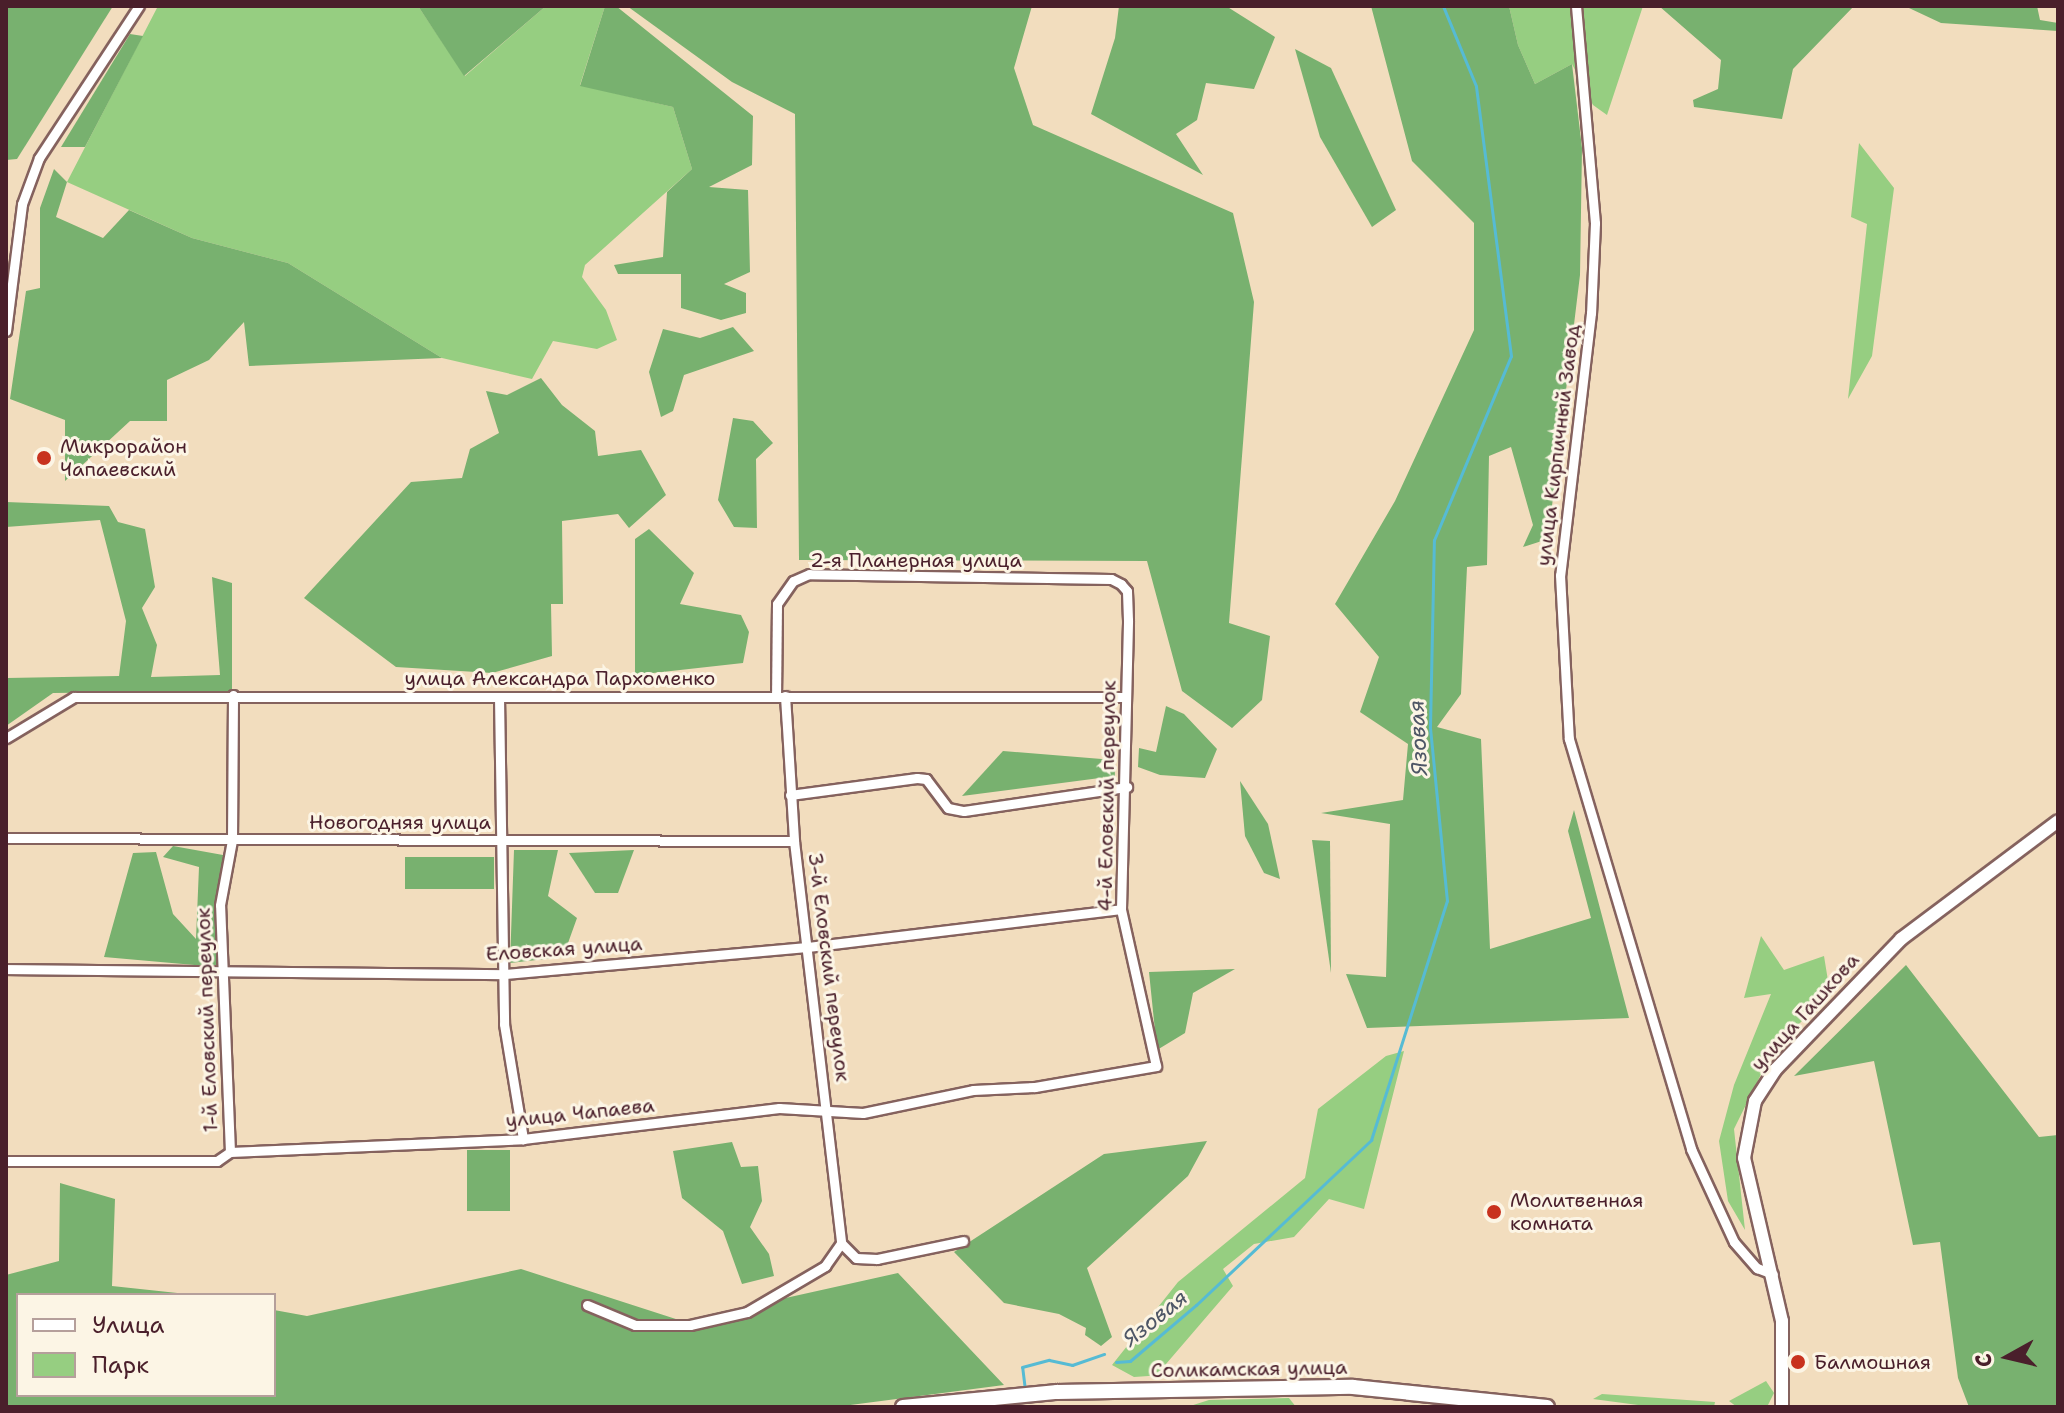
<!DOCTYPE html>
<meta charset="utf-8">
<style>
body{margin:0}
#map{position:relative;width:2064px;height:1413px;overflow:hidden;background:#f2ddbe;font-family:"Shantell Sans",sans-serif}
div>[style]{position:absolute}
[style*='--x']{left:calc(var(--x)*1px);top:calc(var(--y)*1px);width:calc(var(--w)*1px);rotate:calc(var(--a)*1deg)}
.green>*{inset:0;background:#96ce81}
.forest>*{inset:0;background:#78b16f;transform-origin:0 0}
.stream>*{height:3px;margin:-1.5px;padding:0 1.5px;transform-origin:1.5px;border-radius:1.5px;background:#56bbd4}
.roads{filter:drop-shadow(2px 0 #85625e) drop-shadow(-2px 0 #85625e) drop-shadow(0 2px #85625e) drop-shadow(0 -2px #85625e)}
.street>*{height:9px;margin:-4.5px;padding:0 4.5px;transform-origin:4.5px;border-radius:4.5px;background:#fff}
.secondary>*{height:12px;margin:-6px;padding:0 6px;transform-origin:6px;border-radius:6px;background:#fff}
.primary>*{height:14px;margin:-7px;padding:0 7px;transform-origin:7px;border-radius:7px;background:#fff}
.dots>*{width:22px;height:22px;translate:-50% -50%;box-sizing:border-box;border:4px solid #fcf5e5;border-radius:50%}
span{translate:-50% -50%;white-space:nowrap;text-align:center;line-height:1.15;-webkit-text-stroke:6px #fcf5e5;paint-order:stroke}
.street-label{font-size:20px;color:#4a1f2b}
.poi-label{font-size:20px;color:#4a1f2b}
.left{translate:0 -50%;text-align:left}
.water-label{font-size:22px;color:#4e5666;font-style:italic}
.frame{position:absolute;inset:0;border:8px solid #4a1f2b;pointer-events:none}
.legend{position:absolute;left:16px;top:1293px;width:260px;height:104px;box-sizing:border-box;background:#fcf5e5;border:2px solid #b59f9b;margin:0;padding:10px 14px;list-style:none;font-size:24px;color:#4a1f2b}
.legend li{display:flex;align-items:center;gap:16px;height:40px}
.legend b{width:40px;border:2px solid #b59f9b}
.north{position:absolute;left:1968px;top:1317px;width:80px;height:80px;-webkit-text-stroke:6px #fcf5e5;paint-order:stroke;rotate:262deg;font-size:22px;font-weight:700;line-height:32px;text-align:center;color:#4a1f2b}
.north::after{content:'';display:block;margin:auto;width:28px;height:36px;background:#4a1f2b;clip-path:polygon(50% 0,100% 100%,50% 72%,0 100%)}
</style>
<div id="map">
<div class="green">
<i style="clip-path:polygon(158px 6px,418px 6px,465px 76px,546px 6px,605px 6px,580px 85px,673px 107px,692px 169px,585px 265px,582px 277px,606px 310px,617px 340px,597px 349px,553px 341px,532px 379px,442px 358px,288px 263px,192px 238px,67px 182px)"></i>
<i style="clip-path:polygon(1509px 6px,1643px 6px,1607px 115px,1593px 105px,1572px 64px,1535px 84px,1518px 45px)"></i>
<i style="clip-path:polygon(1859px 143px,1894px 188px,1872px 356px,1848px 399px,1867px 224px,1851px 217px)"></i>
<i style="clip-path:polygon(1761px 936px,1784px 970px,1824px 956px,1830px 993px,1773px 1050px,1734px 1129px,1745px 1230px,1728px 1201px,1719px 1141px,1734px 1085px,1771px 994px,1744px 998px)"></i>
<i style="clip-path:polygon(1404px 1051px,1364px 1209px,1329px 1199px,1294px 1237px,1254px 1244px,1223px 1269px,1233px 1286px,1166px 1364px,1163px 1375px,1134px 1377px,1112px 1365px,1178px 1282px,1305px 1178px,1318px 1109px,1386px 1056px)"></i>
<i style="clip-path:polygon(1766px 1381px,1774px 1393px,1767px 1407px,1737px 1407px,1729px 1401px)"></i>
<i style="clip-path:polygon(1602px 1394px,1715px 1402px,1714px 1407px,1653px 1407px,1593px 1399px)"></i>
<i style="clip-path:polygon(1289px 1398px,1296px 1407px,1187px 1407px,1209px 1400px)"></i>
</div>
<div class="forest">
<i style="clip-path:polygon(6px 6px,113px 6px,17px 159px,6px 160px)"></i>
<i style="clip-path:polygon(418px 6px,546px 6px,464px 76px)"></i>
<i style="clip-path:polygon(605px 6px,616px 6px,753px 116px,752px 165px,709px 187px,748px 190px,750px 272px,724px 284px,746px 293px,746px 313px,721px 320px,681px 308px,681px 274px,618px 274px,614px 265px,663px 257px,667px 192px,692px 169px,673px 107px,580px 86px)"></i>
<i style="clip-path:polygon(627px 6px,1032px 6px,1014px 68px,1033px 125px,1233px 213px,1254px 302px,1229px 623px,1270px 636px,1262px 700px,1232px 728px,1182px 691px,1147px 561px,799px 560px,795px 114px,732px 82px)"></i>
<i style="clip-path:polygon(1119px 6px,1226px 6px,1275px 37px,1254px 89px,1206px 83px,1197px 120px,1176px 134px,1203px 175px,1091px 114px,1115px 38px)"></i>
<i style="clip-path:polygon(1371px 6px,1509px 6px,1518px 45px,1535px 84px,1572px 64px,1582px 148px,1580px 275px,1548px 539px,1523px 547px,1533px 525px,1511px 447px,1489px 456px,1487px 565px,1467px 567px,1461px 694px,1437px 727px,1481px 739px,1490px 949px,1591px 918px,1568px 831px,1574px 810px,1629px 1018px,1367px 1028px,1346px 974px,1386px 977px,1390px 824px,1321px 813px,1403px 800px,1408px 744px,1360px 712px,1379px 657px,1335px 604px,1395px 501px,1474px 330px,1474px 223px,1412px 161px)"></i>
<i style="clip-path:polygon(1659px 6px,1854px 6px,1793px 69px,1782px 119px,1694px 107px,1693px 100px,1718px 89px,1721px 60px)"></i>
<i style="clip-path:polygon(1863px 6px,2037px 6px,2040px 20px,2058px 23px,2058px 31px,1941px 23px,1909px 8px)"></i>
<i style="clip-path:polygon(130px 34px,143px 36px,85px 147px,61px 147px)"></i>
<i style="clip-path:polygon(1295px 49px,1331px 68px,1396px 210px,1372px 227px,1320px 137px)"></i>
<i style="clip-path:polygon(54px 169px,67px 182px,56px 217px,103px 238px,129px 210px,192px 238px,288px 263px,442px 358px,249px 366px,244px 322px,209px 360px,167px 380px,167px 421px,130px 421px,65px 481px,65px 420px,10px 399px,26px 291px,40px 288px,40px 208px)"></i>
<i style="clip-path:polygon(733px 327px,754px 351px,684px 375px,673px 411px,661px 417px,649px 372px,663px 329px,700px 338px)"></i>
<i style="clip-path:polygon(541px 378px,562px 405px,595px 431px,598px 456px,641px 450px,666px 495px,629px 528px,618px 514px,562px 521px,563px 604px,551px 604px,552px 656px,492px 673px,396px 667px,304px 598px,411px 482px,462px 478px,470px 449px,499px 433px,486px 391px,507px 395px)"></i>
<i style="clip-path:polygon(733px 418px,753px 421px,773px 443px,756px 459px,757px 528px,734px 527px,718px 500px)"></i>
<i style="clip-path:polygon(6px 502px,109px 506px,118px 522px,145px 529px,155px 587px,142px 608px,157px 645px,151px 677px,220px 675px,212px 577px,232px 583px,232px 691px,53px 693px,6px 726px,6px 610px,7px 678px,119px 676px,126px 621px,100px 520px,6px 527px)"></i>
<i style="clip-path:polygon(649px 529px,694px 573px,680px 604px,741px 615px,749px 632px,743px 663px,635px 675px,635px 539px)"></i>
<i style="clip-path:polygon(1166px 706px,1184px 714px,1217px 749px,1205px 778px,1160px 775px,1138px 767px,1139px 748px,1156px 752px)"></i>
<i style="clip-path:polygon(1003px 751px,1114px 760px,1115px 776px,962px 796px)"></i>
<i style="clip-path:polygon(1240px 781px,1268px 824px,1280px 879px,1264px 873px,1245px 836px)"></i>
<i style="clip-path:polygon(1312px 840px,1330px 841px,1331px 973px)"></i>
<i style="clip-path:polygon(173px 846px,223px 855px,217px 967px,104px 957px,133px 853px,156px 852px,173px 914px,196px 939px,199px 867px,163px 857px)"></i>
<i style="clip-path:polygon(514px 850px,558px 850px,548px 896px,577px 918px,563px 957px,510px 963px)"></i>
<i style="clip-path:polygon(634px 850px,618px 893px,595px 893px,569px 853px)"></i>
<i style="left:405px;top:857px;width:89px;height:32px"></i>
<i style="clip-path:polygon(1906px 965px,2039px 1137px,2058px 1135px,2058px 1407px,1969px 1407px,1958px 1378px,1940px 1242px,1913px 1245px,1874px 1061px,1794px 1076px)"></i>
<i style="clip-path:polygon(1235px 969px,1193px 993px,1185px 1033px,1157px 1050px,1149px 972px)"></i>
<i style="clip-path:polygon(1207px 1141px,1188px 1176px,1087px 1268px,1112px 1337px,1101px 1346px,1085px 1335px,1086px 1328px,1059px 1314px,1004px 1303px,954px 1252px,1104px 1154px)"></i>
<i style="clip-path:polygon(732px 1142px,741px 1167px,758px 1166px,762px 1201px,750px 1227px,769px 1254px,774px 1276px,742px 1284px,723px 1231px,682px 1198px,673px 1151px)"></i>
<i style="left:467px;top:1150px;width:43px;height:61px"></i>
<i style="clip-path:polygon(60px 1183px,115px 1199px,112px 1286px,196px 1295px,18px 1295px,18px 1395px,274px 1395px,274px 1310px,307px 1316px,521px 1269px,682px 1321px,898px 1273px,1004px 1385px,835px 1407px,6px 1407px,6px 1275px,59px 1261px)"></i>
</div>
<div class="stream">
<i style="--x:1116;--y:1362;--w:14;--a:-4"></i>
<i style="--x:1130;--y:1361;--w:87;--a:-40.3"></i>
<i style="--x:1196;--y:1305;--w:241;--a:-43.3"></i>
<i style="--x:1371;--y:1140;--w:251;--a:-72.4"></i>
<i style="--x:1447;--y:901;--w:175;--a:-95.6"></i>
<i style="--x:1430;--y:727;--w:187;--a:-88.8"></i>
<i style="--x:1434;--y:540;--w:199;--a:-67.3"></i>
<i style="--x:1511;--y:356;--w:272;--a:-97.4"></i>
<i style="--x:1476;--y:86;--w:87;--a:-112.4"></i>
<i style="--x:1025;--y:1390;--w:23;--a:-97"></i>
<i style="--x:1022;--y:1367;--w:28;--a:-15"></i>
<i style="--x:1049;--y:1360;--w:24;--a:12"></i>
<i style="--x:1072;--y:1365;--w:34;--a:-19"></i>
</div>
<div class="roads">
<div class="street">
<i style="--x:1576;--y:6;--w:218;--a:85"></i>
<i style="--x:1595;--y:223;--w:90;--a:92.5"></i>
<i style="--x:1591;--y:313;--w:264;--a:96.7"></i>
<i style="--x:1560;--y:575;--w:164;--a:86.9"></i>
<i style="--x:1569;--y:739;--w:428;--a:73.4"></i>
<i style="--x:1691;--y:1149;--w:102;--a:65.2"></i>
<i style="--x:1734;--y:1242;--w:35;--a:49"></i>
<i style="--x:1757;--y:1268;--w:17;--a:21"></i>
<i style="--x:6;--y:331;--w:128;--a:-82.8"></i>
<i style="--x:22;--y:204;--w:49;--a:-69.7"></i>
<i style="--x:39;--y:158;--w:182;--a:-56.7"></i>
<i style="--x:785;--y:696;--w:145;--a:86.4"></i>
<i style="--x:794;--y:841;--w:405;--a:83.3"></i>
<i style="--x:499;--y:697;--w:327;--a:89.1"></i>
<i style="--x:504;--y:1024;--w:117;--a:80.6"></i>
<i style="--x:6;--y:738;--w:79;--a:-31.1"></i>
<i style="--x:74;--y:697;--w:1051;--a:0"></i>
<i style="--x:790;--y:795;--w:128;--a:-7.6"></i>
<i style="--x:917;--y:778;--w:9;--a:6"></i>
<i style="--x:926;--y:779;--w:36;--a:53"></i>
<i style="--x:948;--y:808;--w:16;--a:11"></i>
<i style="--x:964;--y:811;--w:165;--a:-8.4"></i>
<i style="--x:6;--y:838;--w:788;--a:0.22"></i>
<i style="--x:6;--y:969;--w:498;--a:0.6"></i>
<i style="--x:504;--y:974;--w:305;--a:-5.1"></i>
<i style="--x:808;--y:947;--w:315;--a:-6.9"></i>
<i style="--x:230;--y:1152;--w:247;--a:-92.3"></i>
<i style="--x:220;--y:905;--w:66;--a:-79.5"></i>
<i style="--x:232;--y:840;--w:145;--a:-89.6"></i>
<i style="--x:6;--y:1161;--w:211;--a:0"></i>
<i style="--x:217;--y:1161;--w:16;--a:-35"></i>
<i style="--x:230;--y:1152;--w:293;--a:-2.5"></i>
<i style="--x:523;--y:1139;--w:258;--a:-6.9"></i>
<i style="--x:779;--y:1108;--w:84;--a:3.4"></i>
<i style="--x:863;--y:1113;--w:112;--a:-11.8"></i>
<i style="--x:973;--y:1090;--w:62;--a:-2.8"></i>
<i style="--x:1035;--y:1087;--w:123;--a:-9.8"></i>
<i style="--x:1156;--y:1066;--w:161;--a:-102.6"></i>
<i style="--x:1121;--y:909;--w:289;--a:-88.6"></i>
<i style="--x:1128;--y:620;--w:29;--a:-92"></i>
<i style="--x:1127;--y:591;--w:9;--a:-131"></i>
<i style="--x:1121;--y:584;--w:11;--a:-153"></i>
<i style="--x:1111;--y:579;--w:302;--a:-179.1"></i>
<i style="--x:809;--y:574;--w:17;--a:156"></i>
<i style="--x:793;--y:581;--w:28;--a:125"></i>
<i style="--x:777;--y:604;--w:91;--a:90.6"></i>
<i style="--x:841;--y:1243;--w:21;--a:45"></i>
<i style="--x:856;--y:1258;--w:21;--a:3"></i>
<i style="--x:877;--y:1259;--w:88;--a:-11.8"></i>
<i style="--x:587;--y:1305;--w:52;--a:22.6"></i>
<i style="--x:635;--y:1325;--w:55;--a:0"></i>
<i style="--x:690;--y:1325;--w:58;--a:-12.8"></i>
<i style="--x:747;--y:1312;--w:91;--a:-30.5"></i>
<i style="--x:825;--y:1266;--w:28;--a:-55"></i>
</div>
<div class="secondary">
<i style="--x:1782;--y:1407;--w:86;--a:-90"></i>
<i style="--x:1782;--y:1321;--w:167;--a:-103.1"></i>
<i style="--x:1744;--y:1158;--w:58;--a:-79.1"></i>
<i style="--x:1755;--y:1101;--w:37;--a:-57"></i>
<i style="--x:1775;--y:1070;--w:182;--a:-46.1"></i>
<i style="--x:1901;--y:939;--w:196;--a:-36.9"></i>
</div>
<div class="primary">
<i style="--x:903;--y:1407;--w:155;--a:-5.6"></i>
<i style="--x:1057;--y:1392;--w:296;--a:-1"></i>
<i style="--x:1353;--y:1387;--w:195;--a:5.9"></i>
</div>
</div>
<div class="dots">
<i style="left:44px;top:458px;background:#c8321e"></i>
<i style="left:1494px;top:1212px;background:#c8321e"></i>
<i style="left:1798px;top:1362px;background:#c8321e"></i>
</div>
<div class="street-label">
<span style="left:1558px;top:445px;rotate:-83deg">улица Кирпичный Завод</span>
<span style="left:916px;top:560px">2-я Планерная улица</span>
<span style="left:560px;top:678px">улица Александра Пархоменко</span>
<span style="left:1107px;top:796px;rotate:-89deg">4-й Еловский переулок</span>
<span style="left:400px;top:822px">Новогодняя улица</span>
<span style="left:564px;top:949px;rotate:-4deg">Еловская улица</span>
<span style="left:829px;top:967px;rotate:83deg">3-й Еловский переулок</span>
<span style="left:1805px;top:1012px;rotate:-48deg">улица Гашкова</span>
<span style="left:207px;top:1020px;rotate:-92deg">1-й Еловский переулок</span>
<span style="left:580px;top:1113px;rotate:-6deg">улица Чапаева</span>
<span style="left:1249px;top:1369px;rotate:-1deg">Соликамская улица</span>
</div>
<div class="poi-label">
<span class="left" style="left:60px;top:458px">Микрорайон<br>Чапаевский</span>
<span class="left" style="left:1510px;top:1212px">Молитвенная<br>комната</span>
<span class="left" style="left:1814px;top:1362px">Балмошная</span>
</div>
<div class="water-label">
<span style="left:1418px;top:738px;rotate:-93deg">Язовая</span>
<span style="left:1155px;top:1318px;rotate:-39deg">Язовая</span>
</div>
<div class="frame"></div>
<ul class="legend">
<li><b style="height:10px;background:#fff"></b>Улица</li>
<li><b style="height:22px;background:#96ce81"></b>Парк</li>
</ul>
<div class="north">С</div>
</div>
